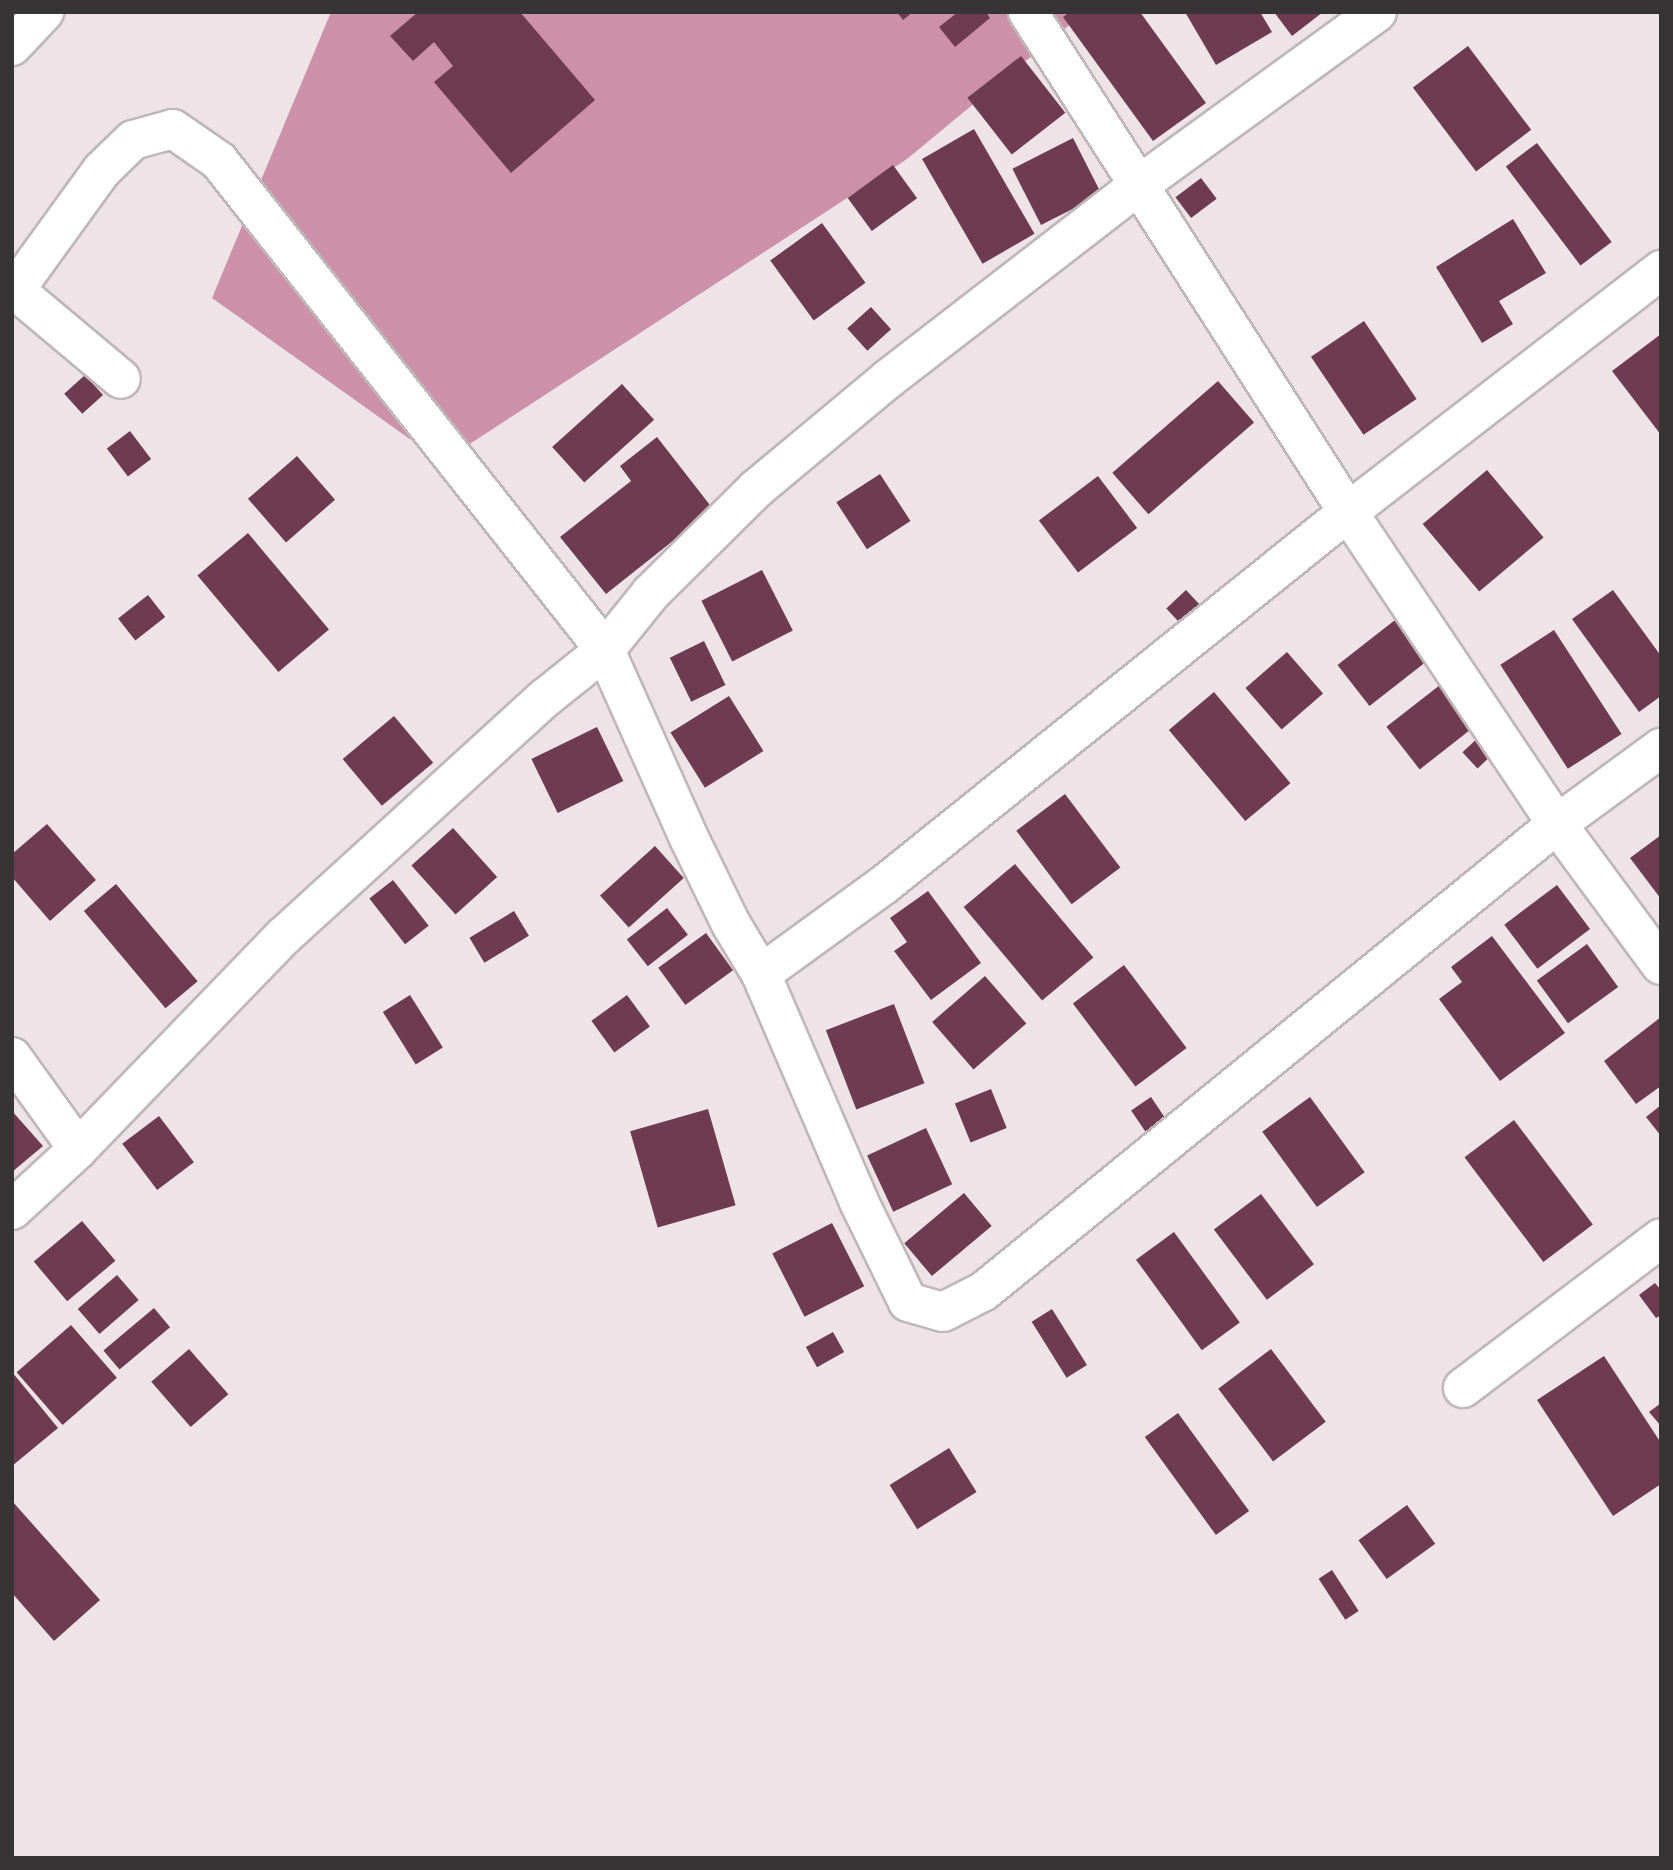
<!DOCTYPE html>
<style>
body{margin:0}
#map{position:relative;width:1673px;height:1870px;overflow:hidden;background:#eee4e8;font-family:Lato,sans-serif}
div>[style]{position:absolute}
[style*='--x']{left:calc(var(--x)*1px);top:calc(var(--y)*1px);width:calc(var(--w)*1px);rotate:calc(var(--a)*1deg)}
.forest>*{inset:0;background:#cc91a8}
.building>*{inset:0;background:#6e3b50;transform-origin:0 0}
.roads{filter:drop-shadow(2px 0 #c0b7ba) drop-shadow(-2px 0 #c0b7ba) drop-shadow(0 2px #c0b7ba) drop-shadow(0 -2px #c0b7ba)}
.minor>*{height:38px;margin:-19px;padding:0 19px;transform-origin:19px;border-radius:19px;background:#fff}
.highway>*{height:38px;margin:-19px;padding:0 19px;transform-origin:19px;border-radius:19px;background:#fff}
span{translate:-50% -50%;white-space:nowrap;text-align:center;line-height:1.15;-webkit-text-stroke:7px #fbf2f5;paint-order:stroke}
.frame{position:absolute;inset:0;border:14px solid #373435;pointer-events:none}
</style>
<div id="map">
<div class="forest">
<i style="clip-path:polygon(331px 12px,1085px 12px,907px 159px,442px 462px,212px 298px)"></i>
</div>
<div class="building">
<i style="clip-path:polygon(418px 12px,520px 12px,595px 100px,511px 173px,434px 82px,453px 66px,434px 42px,413px 61px,390px 36px)"></i>
<i style="clip-path:polygon(897px 12px,913px 12px,903px 20px)"></i>
<i style="clip-path:polygon(958px 12px,986px 12px,990px 18px,955px 47px,939px 27px)"></i>
<i style="clip-path:polygon(1070px 12px,1140px 12px,1206px 103px,1153px 141px,1063px 17px)"></i>
<i style="clip-path:polygon(1185px 12px,1260px 12px,1272px 32px,1216px 65px)"></i>
<i style="clip-path:polygon(1274px 12px,1323px 12px,1292px 36px)"></i>
<i style="left:1468px;top:46px;width:105px;height:69px;rotate:53deg"></i>
<i style="left:1021px;top:56px;width:72px;height:68px;rotate:52deg"></i>
<i style="left:974px;top:129px;width:121px;height:60px;rotate:60deg"></i>
<i style="left:1073px;top:138px;width:63px;height:68px;rotate:63deg"></i>
<i style="left:1537px;top:143px;width:124px;height:39px;rotate:53deg"></i>
<i style="left:893px;top:165px;width:41px;height:56px;rotate:54deg"></i>
<i style="left:1201px;top:178px;width:26px;height:32px;rotate:53deg"></i>
<i style="clip-path:polygon(1513px 219px,1546px 273px,1499px 301px,1513px 324px,1482px 343px,1436px 267px)"></i>
<i style="left:822px;top:223px;width:74px;height:64px;rotate:54deg"></i>
<i style="left:871px;top:307px;width:30px;height:32px;rotate:48deg"></i>
<i style="left:1364px;top:321px;width:94px;height:64px;rotate:56deg"></i>
<i style="clip-path:polygon(1661px 334px,1661px 435px,1612px 371px)"></i>
<i style="left:85px;top:375px;width:27px;height:28px;rotate:48deg"></i>
<i style="left:1218px;top:381px;width:55px;height:140px;rotate:49deg"></i>
<i style="left:622px;top:384px;width:48px;height:94px;rotate:48deg"></i>
<i style="left:130px;top:431px;width:35px;height:29px;rotate:53deg"></i>
<i style="clip-path:polygon(657px 437px,713px 509px,606px 594px,560px 537px,631px 481px,620px 466px)"></i>
<i style="left:297px;top:456px;width:58px;height:65px;rotate:49deg"></i>
<i style="left:1487px;top:470px;width:88px;height:84px;rotate:50deg"></i>
<i style="left:880px;top:474px;width:56px;height:52px;rotate:57deg"></i>
<i style="left:1098px;top:476px;width:65px;height:74px;rotate:53deg"></i>
<i style="left:248px;top:533px;width:126px;height:66px;rotate:50deg"></i>
<i style="left:762px;top:570px;width:68px;height:68px;rotate:63deg"></i>
<i style="left:1186px;top:590px;width:22px;height:27px;rotate:47deg"></i>
<i style="clip-path:polygon(1613px 590px,1661px 656px,1661px 696px,1639px 712px,1572px 619px)"></i>
<i style="left:148px;top:595px;width:28px;height:38px;rotate:52deg"></i>
<i style="left:1395px;top:620px;width:52px;height:73px;rotate:52deg"></i>
<i style="left:1554px;top:630px;width:124px;height:64px;rotate:57deg"></i>
<i style="left:704px;top:641px;width:49px;height:38px;rotate:64deg"></i>
<i style="left:1287px;top:652px;width:55px;height:55px;rotate:49deg"></i>
<i style="left:1440px;top:685px;width:54px;height:68px;rotate:52deg"></i>
<i style="left:1214px;top:692px;width:119px;height:59px;rotate:50deg"></i>
<i style="left:729px;top:696px;width:65px;height:69px;rotate:58deg"></i>
<i style="left:394px;top:716px;width:61px;height:67px;rotate:50deg"></i>
<i style="left:597px;top:727px;width:60px;height:73px;rotate:64deg"></i>
<i style="left:1480px;top:736px;width:22px;height:24px;rotate:47deg"></i>
<i style="left:1065px;top:794px;width:92px;height:61px;rotate:53deg"></i>
<i style="clip-path:polygon(47px 824px,96px 880px,50px 921px,12px 877px,12px 854px)"></i>
<i style="left:453px;top:828px;width:66px;height:56px;rotate:48deg"></i>
<i style="clip-path:polygon(1661px 835px,1661px 899px,1630px 858px)"></i>
<i style="left:655px;top:846px;width:43px;height:74px;rotate:48deg"></i>
<i style="left:1015px;top:864px;width:122px;height:67px;rotate:50deg"></i>
<i style="left:393px;top:880px;width:58px;height:30px;rotate:52deg"></i>
<i style="left:116px;top:884px;width:127px;height:42px;rotate:50deg"></i>
<i style="left:1557px;top:885px;width:55px;height:66px;rotate:53deg"></i>
<i style="clip-path:polygon(928px 891px,981px 963px,931px 1000px,894px 951px,907px 942px,890px 918px)"></i>
<i style="left:667px;top:908px;width:34px;height:51px;rotate:52deg"></i>
<i style="left:514px;top:911px;width:29px;height:52px;rotate:59deg"></i>
<i style="left:706px;top:933px;width:46px;height:59px;rotate:54deg"></i>
<i style="clip-path:polygon(1492px 936px,1565px 1033px,1500px 1081px,1439px 999px,1462px 982px,1451px 967px)"></i>
<i style="left:1587px;top:944px;width:53px;height:62px;rotate:54deg"></i>
<i style="left:1124px;top:965px;width:104px;height:64px;rotate:53deg"></i>
<i style="left:985px;top:976px;width:63px;height:70px;rotate:49deg"></i>
<i style="left:410px;top:995px;width:62px;height:32px;rotate:58deg"></i>
<i style="left:627px;top:995px;width:39px;height:44px;rotate:54deg"></i>
<i style="left:894px;top:1004px;width:85px;height:73px;rotate:69deg"></i>
<i style="clip-path:polygon(1661px 1017px,1661px 1086px,1636px 1104px,1604px 1061px)"></i>
<i style="left:991px;top:1089px;width:42px;height:39px;rotate:68deg"></i>
<i style="left:1151px;top:1097px;width:27px;height:24px;rotate:56deg"></i>
<i style="left:1310px;top:1097px;width:93px;height:59px;rotate:54deg"></i>
<i style="clip-path:polygon(1661px 1105px,1661px 1136px,1646px 1117px)"></i>
<i style="left:708px;top:1109px;width:100px;height:81px;rotate:74deg"></i>
<i style="clip-path:polygon(12px 1111px,43px 1146px,12px 1172px)"></i>
<i style="left:159px;top:1116px;width:58px;height:46px;rotate:53deg"></i>
<i style="left:1514px;top:1120px;width:131px;height:62px;rotate:53deg"></i>
<i style="left:926px;top:1128px;width:62px;height:65px;rotate:65deg"></i>
<i style="left:964px;top:1193px;width:43px;height:78px;rotate:50deg"></i>
<i style="left:1261px;top:1194px;width:88px;height:59px;rotate:53deg"></i>
<i style="left:82px;top:1221px;width:52px;height:63px;rotate:50deg"></i>
<i style="left:832px;top:1223px;width:71px;height:67px;rotate:63deg"></i>
<i style="left:1174px;top:1232px;width:112px;height:47px;rotate:54deg"></i>
<i style="left:117px;top:1275px;width:33px;height:52px;rotate:49deg"></i>
<i style="clip-path:polygon(1655px 1283px,1661px 1290px,1661px 1315px,1656px 1318px,1639px 1295px)"></i>
<i style="left:154px;top:1308px;width:25px;height:66px;rotate:50deg"></i>
<i style="left:1052px;top:1309px;width:66px;height:24px;rotate:58deg"></i>
<i style="left:71px;top:1325px;width:70px;height:72px;rotate:49deg"></i>
<i style="left:833px;top:1332px;width:23px;height:31px;rotate:61deg"></i>
<i style="left:189px;top:1349px;width:60px;height:50px;rotate:49deg"></i>
<i style="left:1271px;top:1349px;width:91px;height:66px;rotate:53deg"></i>
<i style="clip-path:polygon(1604px 1356px,1661px 1443px,1661px 1484px,1613px 1516px,1537px 1400px)"></i>
<i style="clip-path:polygon(12px 1372px,58px 1428px,12px 1466px)"></i>
<i style="clip-path:polygon(1661px 1403px,1661px 1426px,1649px 1412px)"></i>
<i style="left:1178px;top:1413px;width:121px;height:41px;rotate:54deg"></i>
<i style="left:949px;top:1448px;width:52px;height:70px;rotate:58deg"></i>
<i style="clip-path:polygon(12px 1501px,100px 1600px,54px 1641px,12px 1593px)"></i>
<i style="left:1407px;top:1505px;width:48px;height:60px;rotate:54deg"></i>
<i style="left:1332px;top:1570px;width:49px;height:16px;rotate:57deg"></i>
</div>
<div class="roads">
<div class="minor">
<i style="--x:1028;--y:12;--w:594;--a:57.38"></i>
<i style="--x:1348;--y:512;--w:376;--a:56.2"></i>
<i style="--x:1557;--y:824;--w:175;--a:53.6"></i>
<i style="--x:15;--y:290;--w:148;--a:-54.1"></i>
<i style="--x:102;--y:170;--w:43;--a:-44.1"></i>
<i style="--x:133;--y:140;--w:41;--a:-15.4"></i>
<i style="--x:173;--y:129;--w:56;--a:34.8"></i>
<i style="--x:219;--y:161;--w:623;--a:51.71"></i>
<i style="--x:605;--y:650;--w:206;--a:65.9"></i>
<i style="--x:689;--y:838;--w:96;--a:64"></i>
<i style="--x:731;--y:924;--w:58;--a:59"></i>
<i style="--x:761;--y:974;--w:248;--a:66.7"></i>
<i style="--x:859;--y:1202;--w:111;--a:63.9"></i>
<i style="--x:908;--y:1302;--w:36;--a:16"></i>
<i style="--x:943;--y:1312;--w:46;--a:-27.1"></i>
<i style="--x:984;--y:1291;--w:739;--a:-39.18"></i>
<i style="--x:1557;--y:824;--w:129;--a:-36.2"></i>
<i style="--x:12;--y:292;--w:4;--a:-34"></i>
<i style="--x:15;--y:290;--w:138;--a:40"></i>
<i style="--x:761;--y:974;--w:153;--a:-36"></i>
<i style="--x:885;--y:884;--w:594;--a:-38.78"></i>
<i style="--x:1348;--y:512;--w:396;--a:-37.7"></i>
<i style="--x:12;--y:1057;--w:113;--a:54.3"></i>
<i style="--x:12;--y:1210;--w:90;--a:-42.7"></i>
<i style="--x:78;--y:1149;--w:296;--a:-46"></i>
<i style="--x:284;--y:936;--w:353;--a:-42.4"></i>
<i style="--x:545;--y:698;--w:77;--a:-38.7"></i>
<i style="--x:605;--y:650;--w:73;--a:-51.1"></i>
<i style="--x:651;--y:593;--w:148;--a:-44.7"></i>
<i style="--x:756;--y:489;--w:172;--a:-39.8"></i>
<i style="--x:888;--y:379;--w:317;--a:-37.7"></i>
<i style="--x:1139;--y:185;--w:294;--a:-36"></i>
<i style="--x:1463;--y:1388;--w:248;--a:-37.1"></i>
</div>
<div class="highway">
<i style="--x:12;--y:46;--w:47;--a:-46.7"></i>
</div>
</div>
<div class="frame"></div>
</div>
